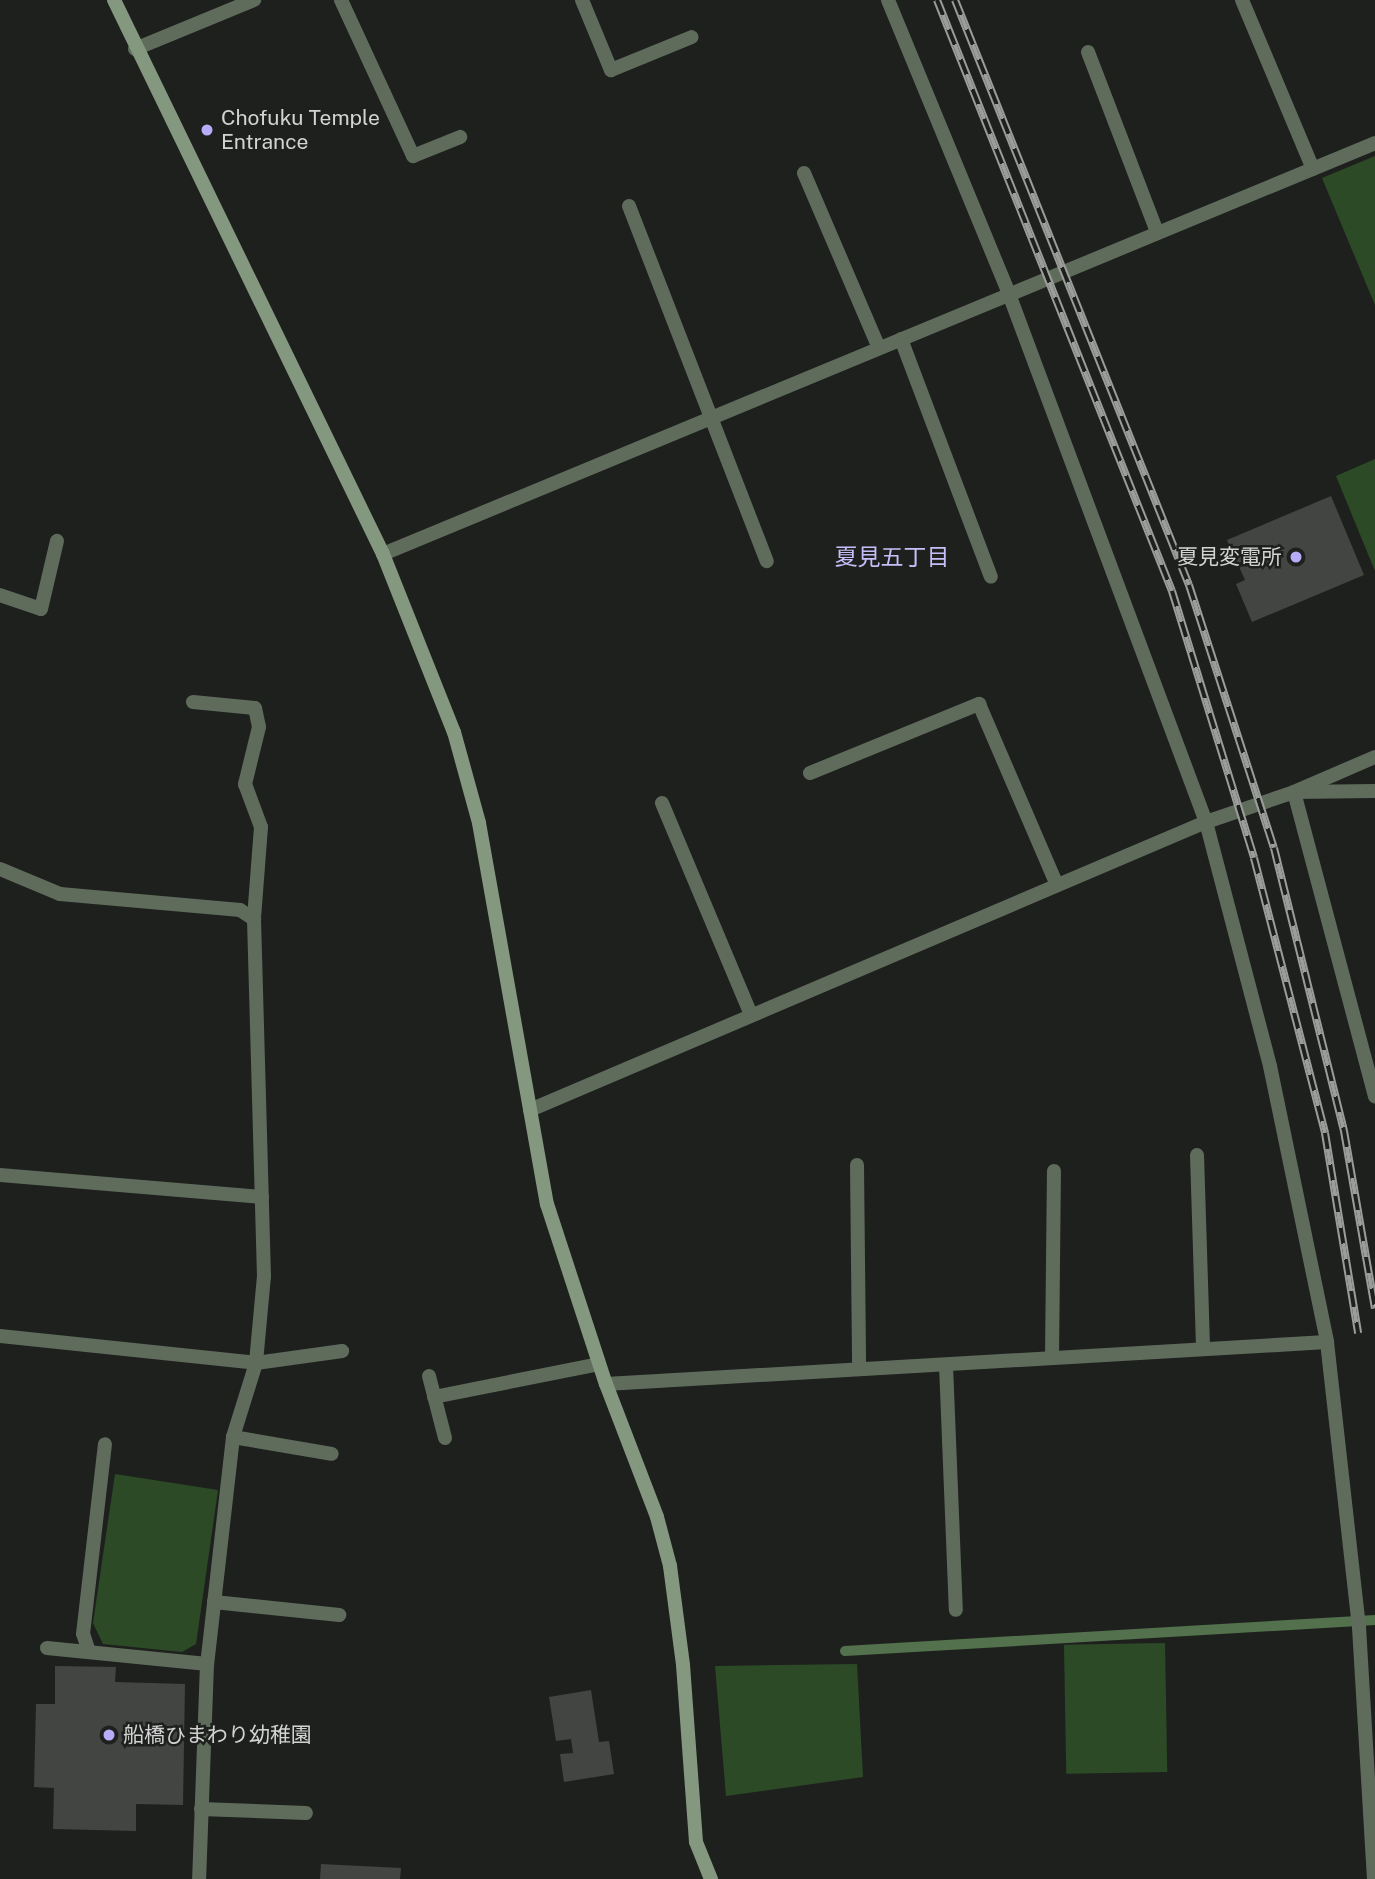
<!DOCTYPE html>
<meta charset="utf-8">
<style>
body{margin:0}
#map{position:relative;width:1375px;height:1879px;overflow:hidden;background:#1e201e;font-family:"Public Sans","Noto Sans JP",sans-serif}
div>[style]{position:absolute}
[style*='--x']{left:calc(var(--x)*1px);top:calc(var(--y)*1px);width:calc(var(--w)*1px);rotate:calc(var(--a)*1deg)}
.green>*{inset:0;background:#2d4a27;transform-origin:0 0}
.stream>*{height:10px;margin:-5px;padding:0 5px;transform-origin:5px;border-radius:5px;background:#52714c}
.building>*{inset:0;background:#434542}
.lane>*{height:14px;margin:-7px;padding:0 7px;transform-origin:7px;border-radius:7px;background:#5f6c5c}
.street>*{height:14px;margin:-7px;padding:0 7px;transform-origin:7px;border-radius:7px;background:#5f6c5c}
.secondary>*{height:14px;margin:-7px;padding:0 7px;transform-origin:7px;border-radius:7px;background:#83987e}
.rail>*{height:8px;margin-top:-4px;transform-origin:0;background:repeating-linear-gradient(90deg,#1e201e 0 16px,#9b9d9b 0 32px);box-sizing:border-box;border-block:2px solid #9b9d9b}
.dots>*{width:19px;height:19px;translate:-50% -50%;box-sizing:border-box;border:4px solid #1e201e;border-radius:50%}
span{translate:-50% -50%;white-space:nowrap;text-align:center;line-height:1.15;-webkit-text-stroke:5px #1e201e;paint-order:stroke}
.poi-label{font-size:21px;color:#d2d3d2}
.left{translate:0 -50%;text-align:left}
.right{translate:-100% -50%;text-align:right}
.neighbourhood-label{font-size:23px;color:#c5bef8}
</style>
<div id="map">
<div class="green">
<i style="clip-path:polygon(1375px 156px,1375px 305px,1322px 178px)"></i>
<i style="clip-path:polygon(1375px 459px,1375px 571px,1336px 476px)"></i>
<i style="clip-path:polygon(115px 1474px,218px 1490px,196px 1644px,182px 1652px,103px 1644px,93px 1623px)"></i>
<i style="left:1165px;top:1643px;width:129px;height:101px;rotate:89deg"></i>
<i style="clip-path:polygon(857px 1664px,863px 1777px,726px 1796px,715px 1666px)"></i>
</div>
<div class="stream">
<i style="--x:845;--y:1651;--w:531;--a:-3.35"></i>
</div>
<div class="building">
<i style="clip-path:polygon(1331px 496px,1364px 575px,1252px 622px,1236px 584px,1245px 580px,1227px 540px)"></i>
<i style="clip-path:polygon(55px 1666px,116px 1667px,115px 1682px,185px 1684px,183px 1805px,136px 1804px,136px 1831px,53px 1829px,54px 1788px,34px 1787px,36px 1704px,55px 1704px)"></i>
<i style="clip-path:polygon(591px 1690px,599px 1742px,609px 1741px,614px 1774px,564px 1782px,560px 1754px,573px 1753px,571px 1739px,556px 1741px,549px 1697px)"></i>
<i style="clip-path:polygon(321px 1864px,401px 1868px,400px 1879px,320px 1879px)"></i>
</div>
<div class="lane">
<i style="--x:582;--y:0;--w:76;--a:67.5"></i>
<i style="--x:611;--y:70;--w:87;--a:-22.2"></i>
<i style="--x:1242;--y:0;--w:183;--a:67.2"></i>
<i style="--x:804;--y:173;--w:190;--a:66.8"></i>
<i style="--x:629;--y:206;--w:381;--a:68.8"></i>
<i style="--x:901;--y:339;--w:254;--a:69.3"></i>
<i style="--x:0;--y:595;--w:43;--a:18.9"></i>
<i style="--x:41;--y:609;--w:70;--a:-76.8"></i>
<i style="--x:193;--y:702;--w:62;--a:5.5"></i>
<i style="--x:255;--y:708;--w:19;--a:78"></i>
<i style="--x:259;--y:727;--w:59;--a:103.8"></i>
<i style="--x:245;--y:784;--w:46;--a:69.6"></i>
<i style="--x:261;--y:827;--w:92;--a:94.4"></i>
<i style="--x:810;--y:773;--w:183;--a:-22.2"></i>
<i style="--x:979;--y:704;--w:197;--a:66.7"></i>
<i style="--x:662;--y:803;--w:230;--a:67.2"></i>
<i style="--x:1197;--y:1155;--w:194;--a:88.2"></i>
<i style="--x:857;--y:1165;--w:204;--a:89.4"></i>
<i style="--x:0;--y:1336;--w:257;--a:6"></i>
<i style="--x:256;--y:1363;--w:87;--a:-7.9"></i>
<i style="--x:1052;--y:1358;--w:187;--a:-89.4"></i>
<i style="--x:946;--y:1365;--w:245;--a:87.7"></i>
<i style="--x:429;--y:1376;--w:64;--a:75.5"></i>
<i style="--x:434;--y:1397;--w:168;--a:-11.3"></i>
<i style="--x:233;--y:1437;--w:100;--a:9.7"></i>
<i style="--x:214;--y:1602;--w:126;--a:5.9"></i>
<i style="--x:201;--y:1809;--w:105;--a:2.2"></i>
</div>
<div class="street">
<i style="--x:341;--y:0;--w:172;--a:65.2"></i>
<i style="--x:413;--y:156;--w:51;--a:-22"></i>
<i style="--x:888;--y:0;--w:318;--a:67.6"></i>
<i style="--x:1009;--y:294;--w:564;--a:69.54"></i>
<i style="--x:1206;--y:822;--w:252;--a:75.3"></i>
<i style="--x:1270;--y:1066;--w:282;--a:78.3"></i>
<i style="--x:1327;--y:1342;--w:287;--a:83.6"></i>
<i style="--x:1359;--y:1627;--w:252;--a:86.6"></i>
<i style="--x:135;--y:49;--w:129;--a:-22.4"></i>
<i style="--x:1088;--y:52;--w:193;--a:69"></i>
<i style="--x:383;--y:554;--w:1074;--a:-22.5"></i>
<i style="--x:1375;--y:791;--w:81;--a:179.3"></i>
<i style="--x:1294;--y:792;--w:315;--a:75.1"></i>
<i style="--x:0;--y:869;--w:65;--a:22.6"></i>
<i style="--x:60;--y:894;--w:181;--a:5.1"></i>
<i style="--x:240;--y:910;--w:17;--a:33"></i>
<i style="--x:254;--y:919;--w:357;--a:88.4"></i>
<i style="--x:264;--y:1276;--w:87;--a:95.3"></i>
<i style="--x:256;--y:1363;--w:77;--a:107.3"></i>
<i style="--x:233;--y:1437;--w:228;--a:96.5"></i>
<i style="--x:207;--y:1664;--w:215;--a:92.1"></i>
<i style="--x:530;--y:1110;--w:735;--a:-23.08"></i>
<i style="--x:1206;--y:822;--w:93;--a:-18.8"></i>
<i style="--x:1294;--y:792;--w:88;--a:-23.4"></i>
<i style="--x:0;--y:1175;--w:263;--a:4.8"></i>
<i style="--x:606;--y:1384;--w:722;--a:-3.33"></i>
<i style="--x:47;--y:1648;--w:161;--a:5.7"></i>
<i style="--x:89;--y:1652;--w:19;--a:-108"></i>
<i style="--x:83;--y:1634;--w:191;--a:-83.4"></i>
</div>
<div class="secondary">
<i style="--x:114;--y:0;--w:616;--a:64.1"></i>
<i style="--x:383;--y:554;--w:192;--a:68.3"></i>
<i style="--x:454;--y:732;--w:94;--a:74.6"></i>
<i style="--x:479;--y:823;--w:387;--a:79.9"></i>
<i style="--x:547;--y:1204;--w:189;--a:71.9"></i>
<i style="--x:606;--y:1384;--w:142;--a:69"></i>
<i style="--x:657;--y:1517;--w:51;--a:75.1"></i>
<i style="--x:670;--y:1566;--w:100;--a:82.5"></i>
<i style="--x:683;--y:1665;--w:177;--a:85.8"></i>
<i style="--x:696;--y:1842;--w:40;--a:68"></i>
</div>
<div class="rail">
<i style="--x:937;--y:0;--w:636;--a:68.32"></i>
<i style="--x:1172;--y:591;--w:279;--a:72.9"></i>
<i style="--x:1254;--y:858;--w:284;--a:75.5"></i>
<i style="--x:1325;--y:1133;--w:203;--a:80.6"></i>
<i style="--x:955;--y:0;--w:630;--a:68.2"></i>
<i style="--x:1189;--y:585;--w:276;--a:72.1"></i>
<i style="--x:1274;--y:848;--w:292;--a:76.1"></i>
<i style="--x:1344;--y:1131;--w:180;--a:80.1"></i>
</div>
<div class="dots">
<i style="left:207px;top:130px;background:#b6acf8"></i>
<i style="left:1296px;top:557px;background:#b6acf8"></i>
<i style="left:109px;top:1735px;background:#b6acf8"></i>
</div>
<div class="poi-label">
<span class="left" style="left:221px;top:130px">Chofuku Temple<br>Entrance</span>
<span class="right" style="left:1282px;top:557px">夏見変電所</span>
<span class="left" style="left:123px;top:1735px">船橋ひまわり幼稚園</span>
</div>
<div class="neighbourhood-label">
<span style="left:892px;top:557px">夏見五丁目</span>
</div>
</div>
